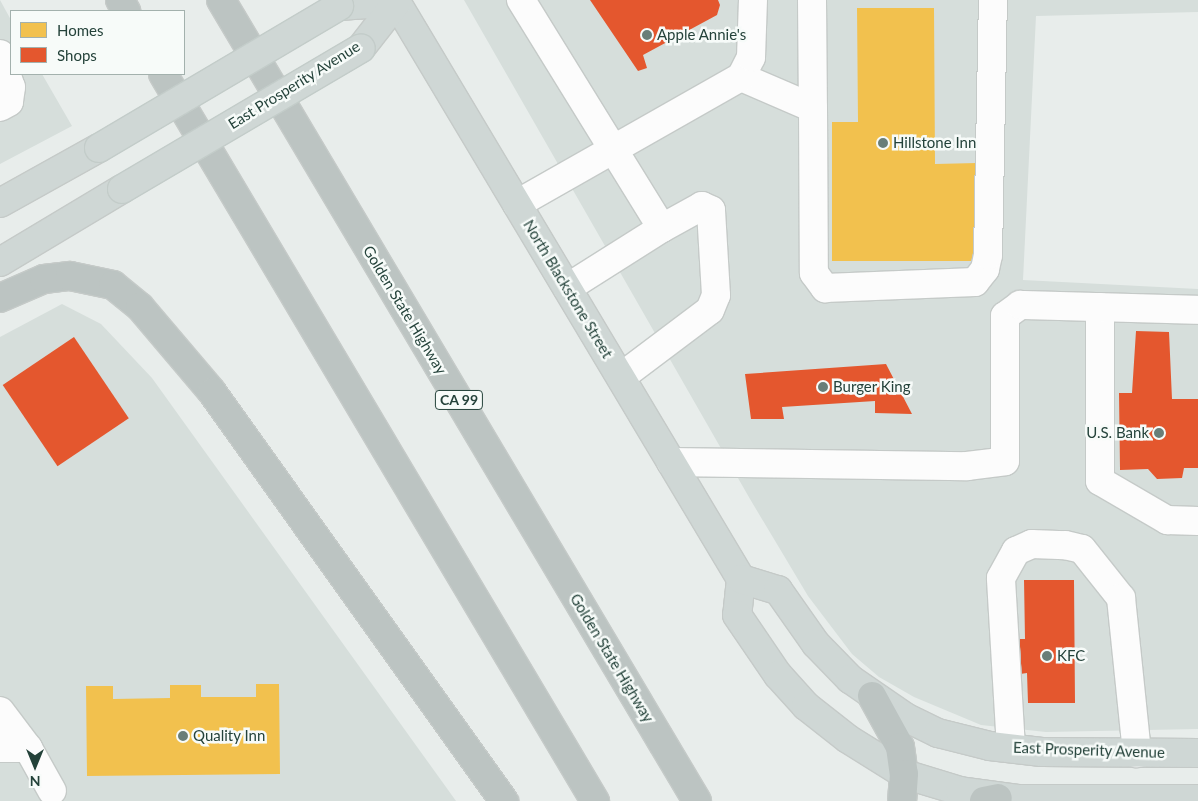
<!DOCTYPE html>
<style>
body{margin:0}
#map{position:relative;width:1198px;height:801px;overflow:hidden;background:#e8edeb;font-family:Lato,sans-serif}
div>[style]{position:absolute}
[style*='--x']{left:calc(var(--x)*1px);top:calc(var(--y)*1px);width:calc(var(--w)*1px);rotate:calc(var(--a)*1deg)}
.built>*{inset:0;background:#d6dedb}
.homes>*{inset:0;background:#f2c14e}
.shops>*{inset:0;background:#e4572e;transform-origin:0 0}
.roads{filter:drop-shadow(1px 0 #c5cac8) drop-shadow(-1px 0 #c5cac8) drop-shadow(0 1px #c5cac8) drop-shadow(0 -1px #c5cac8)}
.minor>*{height:28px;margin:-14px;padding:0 14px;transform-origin:14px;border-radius:14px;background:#fcfcfc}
.major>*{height:28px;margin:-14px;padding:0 14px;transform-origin:14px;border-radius:14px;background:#cfd7d5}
.highway>*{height:28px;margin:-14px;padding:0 14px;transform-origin:14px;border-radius:14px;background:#bcc4c2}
.bridges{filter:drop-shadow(1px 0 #c3ccc9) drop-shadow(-1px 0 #c3ccc9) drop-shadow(0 1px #c3ccc9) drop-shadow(0 -1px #c3ccc9)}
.major-bridge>*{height:28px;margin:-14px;padding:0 14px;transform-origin:14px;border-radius:14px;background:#cfd7d5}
.dots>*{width:14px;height:14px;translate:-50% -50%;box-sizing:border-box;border:2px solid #f7fbf9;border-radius:50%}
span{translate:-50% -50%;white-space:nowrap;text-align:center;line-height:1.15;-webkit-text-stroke:5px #f7fbf9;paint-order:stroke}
.shield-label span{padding:1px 4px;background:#f7fbf9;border:1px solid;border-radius:4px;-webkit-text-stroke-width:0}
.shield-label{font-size:14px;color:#24423a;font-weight:700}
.poi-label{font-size:15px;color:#24423a}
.left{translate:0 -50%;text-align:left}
.right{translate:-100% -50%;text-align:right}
.street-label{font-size:15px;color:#24423a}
.legend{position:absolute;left:10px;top:10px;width:175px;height:65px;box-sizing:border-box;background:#f7fbf9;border:1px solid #a3b1ad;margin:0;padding:6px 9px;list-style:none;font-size:15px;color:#24423a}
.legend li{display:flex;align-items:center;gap:10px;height:25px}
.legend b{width:25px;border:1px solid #a3b1ad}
.north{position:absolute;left:10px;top:741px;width:50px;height:50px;-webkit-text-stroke:4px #f7fbf9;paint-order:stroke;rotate:180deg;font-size:14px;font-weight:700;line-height:20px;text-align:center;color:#24423a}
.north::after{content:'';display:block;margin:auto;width:18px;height:22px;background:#24423a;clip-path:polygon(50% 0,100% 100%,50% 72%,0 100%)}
</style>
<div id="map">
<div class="built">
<i style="clip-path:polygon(0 0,11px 20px,11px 74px,42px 74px,72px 126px,0 164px)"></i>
<i style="clip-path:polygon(464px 0,1198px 0,1198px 12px,1036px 16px,1023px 280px,1198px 289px,1198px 729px,1046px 732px,981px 725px,914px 697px,879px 677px,852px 654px,808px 596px,750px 499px)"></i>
<i style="clip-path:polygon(62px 304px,101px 324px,152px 378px,456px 801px,0 801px,0 337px)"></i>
</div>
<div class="homes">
<i style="clip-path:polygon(857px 8px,934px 8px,935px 164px,977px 163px,977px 261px,832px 261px,832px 122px,858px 122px)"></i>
<i style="clip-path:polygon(256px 684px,279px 684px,280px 774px,87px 776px,86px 686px,113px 686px,113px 699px,170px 698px,170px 685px,201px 685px,201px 697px,256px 697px)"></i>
</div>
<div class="shops">
<i style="clip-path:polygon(590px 0,718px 0,720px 5px,717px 15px,643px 55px,647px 68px,638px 71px)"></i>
<i style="clip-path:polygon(1136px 331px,1169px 332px,1172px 399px,1198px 399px,1198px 468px,1184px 468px,1182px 478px,1157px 479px,1148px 469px,1120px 470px,1119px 393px,1132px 393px)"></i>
<i style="left:74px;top:337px;width:98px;height:86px;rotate:56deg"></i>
<i style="clip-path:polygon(886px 364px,912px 414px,875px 413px,875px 401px,782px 407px,784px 419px,751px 419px,745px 374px)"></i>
<i style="clip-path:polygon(1024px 580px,1074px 580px,1075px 703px,1028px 703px,1027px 673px,1020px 674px,1019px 639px,1025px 639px)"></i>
</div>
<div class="roads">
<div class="minor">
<i style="--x:521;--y:0;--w:268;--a:58.3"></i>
<i style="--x:662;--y:228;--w:112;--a:147.7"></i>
<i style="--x:812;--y:0;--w:108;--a:89.5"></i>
<i style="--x:0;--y:54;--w:35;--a:72"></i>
<i style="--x:11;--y:87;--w:15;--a:98"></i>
<i style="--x:9;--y:102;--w:10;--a:151"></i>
<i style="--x:741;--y:77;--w:78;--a:23.3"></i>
<i style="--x:813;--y:108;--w:165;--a:89.7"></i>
<i style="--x:814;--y:273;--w:19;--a:54"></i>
<i style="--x:825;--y:288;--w:150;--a:-2.3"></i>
<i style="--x:975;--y:282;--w:16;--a:-52"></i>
<i style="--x:985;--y:269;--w:14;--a:-78"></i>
<i style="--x:988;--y:255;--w:255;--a:-88.9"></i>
<i style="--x:517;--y:204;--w:257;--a:-29.6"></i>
<i style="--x:741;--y:77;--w:22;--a:-63"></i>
<i style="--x:751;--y:57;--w:57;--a:-88"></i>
<i style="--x:1100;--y:307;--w:174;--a:90"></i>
<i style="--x:1100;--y:481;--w:78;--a:30.2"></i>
<i style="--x:1167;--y:520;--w:31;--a:2"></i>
<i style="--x:621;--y:377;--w:111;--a:-37"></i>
<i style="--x:710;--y:310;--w:16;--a:-68"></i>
<i style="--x:716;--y:295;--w:85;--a:-93.4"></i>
<i style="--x:711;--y:210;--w:10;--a:-156"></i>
<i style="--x:702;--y:206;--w:46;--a:151.2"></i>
<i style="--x:671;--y:462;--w:296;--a:0.8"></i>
<i style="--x:967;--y:466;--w:38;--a:-7"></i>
<i style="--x:1005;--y:461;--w:145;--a:-90"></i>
<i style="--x:1005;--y:316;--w:19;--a:-36"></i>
<i style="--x:1020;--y:305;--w:178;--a:1.6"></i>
<i style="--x:0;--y:711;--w:46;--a:52.9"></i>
<i style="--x:28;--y:748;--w:49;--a:60.8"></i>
<i style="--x:0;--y:748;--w:28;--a:0"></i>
<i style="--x:1011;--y:748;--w:170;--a:-93.4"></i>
<i style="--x:1001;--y:578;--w:31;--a:-61"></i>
<i style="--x:1016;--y:551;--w:17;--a:-24"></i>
<i style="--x:1032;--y:544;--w:33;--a:2"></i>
<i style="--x:1065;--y:545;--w:17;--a:13"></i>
<i style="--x:1082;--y:549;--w:63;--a:51.5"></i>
<i style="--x:1121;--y:598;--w:156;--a:84.1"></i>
</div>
<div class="major">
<i style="--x:395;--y:0;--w:675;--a:59.14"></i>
<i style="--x:741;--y:579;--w:36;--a:96"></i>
<i style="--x:737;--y:615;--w:73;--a:55.7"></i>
<i style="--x:778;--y:675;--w:42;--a:47.9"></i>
<i style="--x:806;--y:706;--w:53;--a:38.2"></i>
<i style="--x:848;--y:739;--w:66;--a:32"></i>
<i style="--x:904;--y:774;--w:59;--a:16.9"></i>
<i style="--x:960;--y:791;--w:60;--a:7.7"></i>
<i style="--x:1019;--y:799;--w:179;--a:0"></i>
<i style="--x:339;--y:6;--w:58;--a:-3.9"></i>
<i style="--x:361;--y:48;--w:58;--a:-52"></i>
<i style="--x:0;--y:203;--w:113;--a:-29.1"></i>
<i style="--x:0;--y:262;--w:142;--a:-30.9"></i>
<i style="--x:741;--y:579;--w:39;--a:17"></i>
<i style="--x:778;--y:590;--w:66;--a:54.9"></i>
<i style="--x:816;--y:644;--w:49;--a:45.8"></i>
<i style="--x:850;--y:679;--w:67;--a:34.6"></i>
<i style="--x:905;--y:717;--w:37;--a:26"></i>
<i style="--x:938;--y:733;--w:54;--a:14"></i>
<i style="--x:990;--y:746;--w:52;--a:6.6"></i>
<i style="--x:1042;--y:752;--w:156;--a:0.4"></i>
</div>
<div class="highway">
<i style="--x:120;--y:0;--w:13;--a:61"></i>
<i style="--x:221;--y:0;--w:932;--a:59.28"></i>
<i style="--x:163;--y:74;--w:846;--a:59.28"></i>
<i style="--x:0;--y:298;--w:48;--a:-23.4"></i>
<i style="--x:44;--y:279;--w:26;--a:-7"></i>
<i style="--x:70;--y:276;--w:44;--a:11.8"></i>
<i style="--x:113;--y:285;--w:35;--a:39"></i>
<i style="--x:140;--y:307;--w:111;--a:49.7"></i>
<i style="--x:212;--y:392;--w:503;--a:54.48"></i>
<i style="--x:872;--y:696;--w:58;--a:61.2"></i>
<i style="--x:900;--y:747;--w:27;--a:82"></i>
<i style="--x:904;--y:774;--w:27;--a:94"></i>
<i style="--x:984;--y:801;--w:14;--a:-12"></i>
</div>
</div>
<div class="bridges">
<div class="major-bridge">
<i style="--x:99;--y:148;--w:279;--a:-30.6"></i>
<i style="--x:122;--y:189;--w:277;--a:-30.5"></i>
</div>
</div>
<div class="dots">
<i style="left:647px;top:35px;background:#697e78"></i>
<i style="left:883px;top:143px;background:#697e78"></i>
<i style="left:823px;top:387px;background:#697e78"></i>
<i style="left:1159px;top:433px;background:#697e78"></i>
<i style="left:1047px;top:656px;background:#697e78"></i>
<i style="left:183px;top:736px;background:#697e78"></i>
</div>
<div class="shield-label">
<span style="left:459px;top:400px">CA 99</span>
</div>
<div class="poi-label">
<span class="left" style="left:657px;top:35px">Apple Annie's</span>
<span class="left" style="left:893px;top:143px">Hillstone Inn</span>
<span class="left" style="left:833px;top:387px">Burger King</span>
<span class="right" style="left:1149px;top:433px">U.S. Bank</span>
<span class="left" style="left:1057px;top:656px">KFC</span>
<span class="left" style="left:193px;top:736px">Quality Inn</span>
</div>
<div class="street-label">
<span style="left:294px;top:85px;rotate:-32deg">East Prosperity Avenue</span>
<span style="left:568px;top:289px;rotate:59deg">North Blackstone Street</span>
<span style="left:405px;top:310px;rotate:59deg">Golden State Highway</span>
<span style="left:612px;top:658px;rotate:59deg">Golden State Highway</span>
<span style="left:1089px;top:750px;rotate:2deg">East Prosperity Avenue</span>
</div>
<ul class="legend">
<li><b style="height:14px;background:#f2c14e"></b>Homes</li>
<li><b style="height:14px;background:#e4572e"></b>Shops</li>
</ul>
<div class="north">N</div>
</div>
